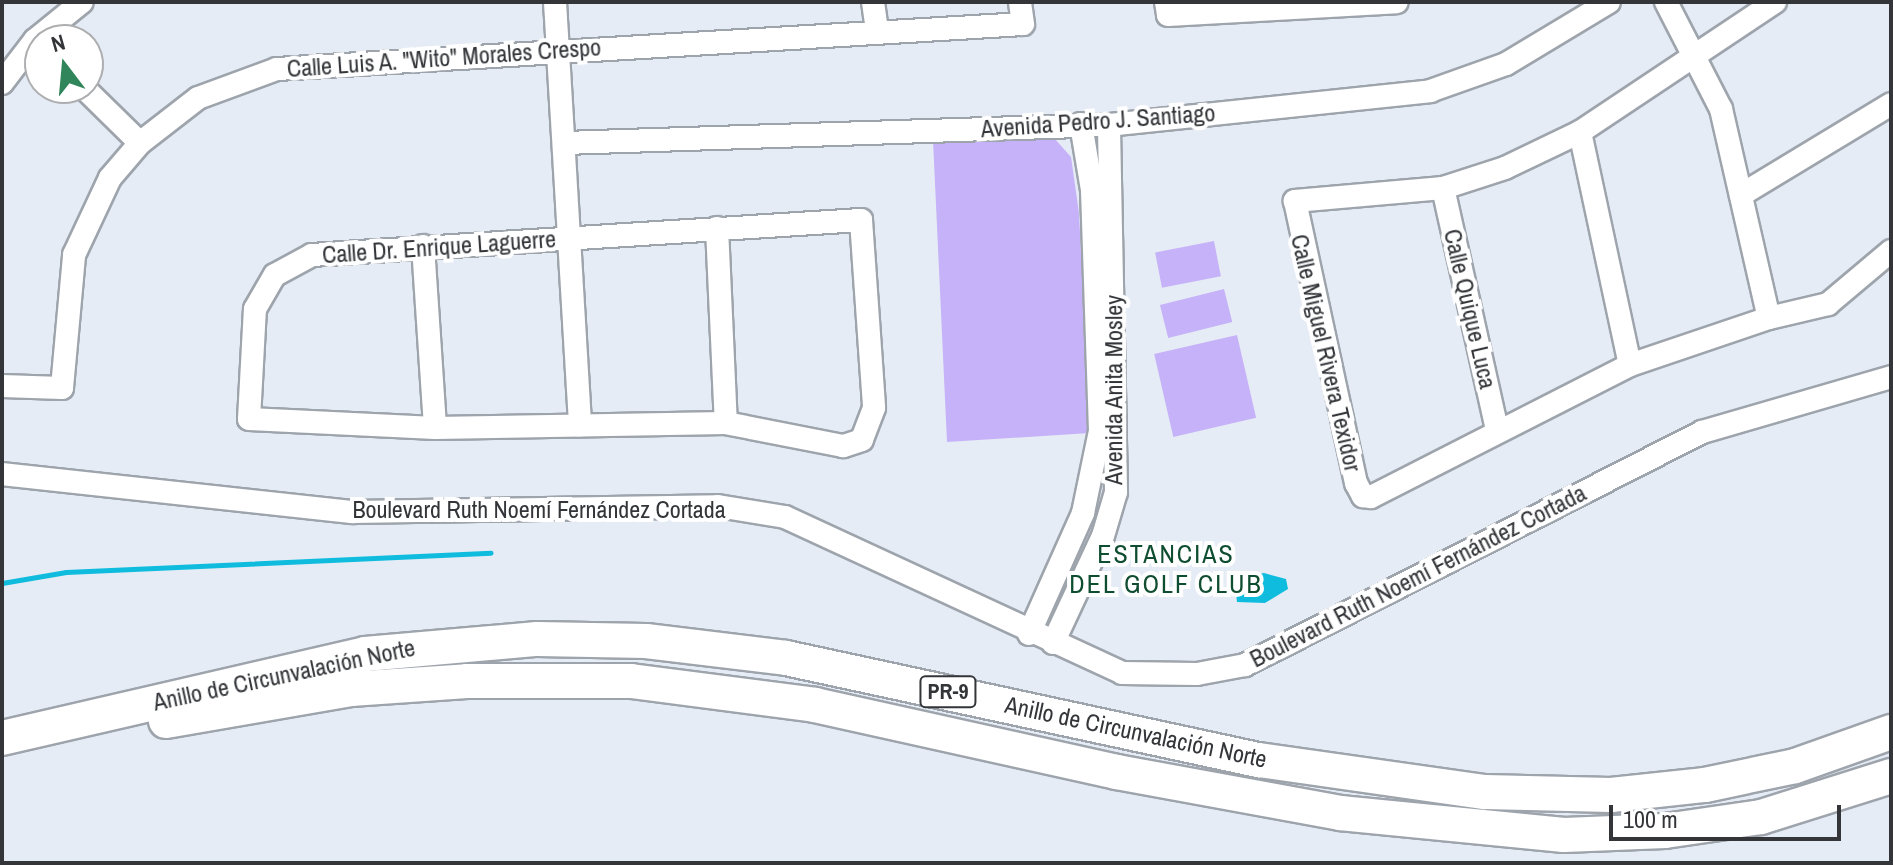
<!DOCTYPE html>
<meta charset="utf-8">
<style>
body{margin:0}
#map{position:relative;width:1893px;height:865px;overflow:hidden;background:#e6ecf5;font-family:"Archivo Narrow",sans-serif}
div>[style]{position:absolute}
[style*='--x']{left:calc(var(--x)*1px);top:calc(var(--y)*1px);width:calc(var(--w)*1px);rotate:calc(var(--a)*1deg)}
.green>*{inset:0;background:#c6b2f8;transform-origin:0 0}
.water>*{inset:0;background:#0fbcde}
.stream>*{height:5px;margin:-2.5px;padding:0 2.5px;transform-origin:2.5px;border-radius:2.5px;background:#0fbcde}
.roads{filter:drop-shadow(2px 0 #9ea4ac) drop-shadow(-2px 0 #9ea4ac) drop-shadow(0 2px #9ea4ac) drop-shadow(0 -2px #9ea4ac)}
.minor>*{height:22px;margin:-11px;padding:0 11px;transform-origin:11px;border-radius:11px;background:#fff}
.highway>*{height:34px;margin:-17px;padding:0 17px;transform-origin:17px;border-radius:17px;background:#fff}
span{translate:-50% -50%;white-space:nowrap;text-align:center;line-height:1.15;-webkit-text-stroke:8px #fff;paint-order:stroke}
.shield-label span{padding:2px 6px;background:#fff;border:2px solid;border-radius:6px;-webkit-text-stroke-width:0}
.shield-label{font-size:22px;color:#333539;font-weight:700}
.street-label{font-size:24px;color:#333539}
.neighbourhood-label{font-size:26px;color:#0f4d30;letter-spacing:2px}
.frame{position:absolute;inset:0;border:4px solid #333539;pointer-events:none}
.north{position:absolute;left:24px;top:24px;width:80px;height:80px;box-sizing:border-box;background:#fff;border:2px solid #adaeb0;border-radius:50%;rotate:344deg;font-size:22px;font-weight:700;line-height:32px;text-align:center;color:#333539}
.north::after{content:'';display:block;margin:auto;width:28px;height:36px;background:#30865a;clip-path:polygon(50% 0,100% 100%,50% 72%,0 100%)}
.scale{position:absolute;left:1609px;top:805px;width:232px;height:36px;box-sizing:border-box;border:4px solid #333539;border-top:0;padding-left:10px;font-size:24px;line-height:28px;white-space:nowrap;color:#333539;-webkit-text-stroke:6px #fff;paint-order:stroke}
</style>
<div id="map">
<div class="green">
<i style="clip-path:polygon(1055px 139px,1071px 157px,1079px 213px,1090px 433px,947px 442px,933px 140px)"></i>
<i style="left:1214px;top:241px;width:36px;height:60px;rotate:79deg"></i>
<i style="left:1224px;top:289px;width:34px;height:66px;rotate:76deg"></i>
<i style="left:1237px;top:335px;width:85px;height:85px;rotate:77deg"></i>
</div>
<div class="water">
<i style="clip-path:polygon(1264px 573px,1286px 579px,1288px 589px,1265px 603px,1237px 602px,1235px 586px,1247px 576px)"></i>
</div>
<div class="stream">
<i style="--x:2;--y:583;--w:65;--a:-9.8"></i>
<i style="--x:66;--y:572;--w:425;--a:-2.6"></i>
</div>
<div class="roads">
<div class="minor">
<i style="--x:555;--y:2;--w:424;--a:86.6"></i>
<i style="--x:873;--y:2;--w:27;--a:82"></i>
<i style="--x:1166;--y:2;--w:13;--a:81"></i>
<i style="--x:1168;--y:15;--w:229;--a:-3.2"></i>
<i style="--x:1666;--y:2;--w:120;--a:62.8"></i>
<i style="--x:1721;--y:109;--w:214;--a:77.1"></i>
<i style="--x:1775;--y:2;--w:234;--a:146.3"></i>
<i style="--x:1580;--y:132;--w:83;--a:154.4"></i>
<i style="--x:1505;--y:168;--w:65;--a:162.1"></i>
<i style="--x:1443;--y:188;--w:149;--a:175"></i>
<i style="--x:1295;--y:201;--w:289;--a:77.8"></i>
<i style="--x:1356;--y:483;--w:15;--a:62"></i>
<i style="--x:1363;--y:496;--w:8;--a:7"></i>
<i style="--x:1371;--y:497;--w:291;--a:-27"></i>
<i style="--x:1630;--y:365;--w:147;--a:-18.7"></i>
<i style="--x:1769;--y:318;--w:61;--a:-13.3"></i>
<i style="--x:1828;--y:304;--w:82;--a:-40.1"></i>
<i style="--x:2;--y:83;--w:54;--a:-52.5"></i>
<i style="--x:35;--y:40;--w:60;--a:-39"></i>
<i style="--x:84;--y:88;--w:78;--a:44.5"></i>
<i style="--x:1580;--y:132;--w:238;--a:77.9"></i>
<i style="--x:564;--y:143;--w:545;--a:-1.89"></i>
<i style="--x:1109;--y:125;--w:323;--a:-6"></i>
<i style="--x:1430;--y:91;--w:81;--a:-19.6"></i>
<i style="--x:1506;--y:64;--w:120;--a:-31"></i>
<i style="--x:1443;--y:188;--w:248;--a:77.4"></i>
<i style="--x:1741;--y:195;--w:175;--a:-31.2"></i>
<i style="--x:861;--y:220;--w:188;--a:86"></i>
<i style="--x:874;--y:408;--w:34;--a:111"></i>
<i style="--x:862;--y:440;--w:20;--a:162"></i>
<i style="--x:843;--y:446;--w:119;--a:-168.9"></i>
<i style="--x:726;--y:423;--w:291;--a:179"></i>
<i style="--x:435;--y:428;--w:186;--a:-177.2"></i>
<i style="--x:249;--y:419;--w:110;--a:-86.9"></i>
<i style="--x:255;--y:309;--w:39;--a:-60"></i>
<i style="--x:275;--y:275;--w:42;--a:-28.4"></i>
<i style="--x:312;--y:255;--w:550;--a:-3.65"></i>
<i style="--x:717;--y:228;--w:195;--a:87.4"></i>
<i style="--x:423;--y:246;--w:182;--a:86.2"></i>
<i style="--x:2;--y:386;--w:60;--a:1.9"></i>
<i style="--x:62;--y:388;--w:134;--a:-84.8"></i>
<i style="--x:74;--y:255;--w:85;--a:-64.9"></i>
<i style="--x:110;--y:178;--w:46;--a:-49.4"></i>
<i style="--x:140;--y:143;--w:73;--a:-37.8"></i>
<i style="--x:198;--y:98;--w:84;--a:-20.2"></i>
<i style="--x:277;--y:69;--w:747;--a:-3.45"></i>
<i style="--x:1023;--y:24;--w:22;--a:-98"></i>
<i style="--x:2;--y:474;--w:352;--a:6.2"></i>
<i style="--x:352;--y:512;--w:366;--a:-0.9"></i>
<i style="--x:718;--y:506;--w:68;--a:9.3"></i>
<i style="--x:785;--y:517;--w:371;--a:24.8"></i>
<i style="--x:1122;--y:673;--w:75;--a:0.8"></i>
<i style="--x:1197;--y:674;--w:49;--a:-10.6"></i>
<i style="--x:1245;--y:665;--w:513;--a:-27.01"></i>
<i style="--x:1702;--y:432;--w:197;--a:-16.2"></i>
<i style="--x:1029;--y:634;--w:133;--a:-65.9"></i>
<i style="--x:1083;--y:513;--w:84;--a:-78.3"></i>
<i style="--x:1100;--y:431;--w:241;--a:-91.9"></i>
<i style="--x:1092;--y:190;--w:67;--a:-99.5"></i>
<i style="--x:1053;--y:643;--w:118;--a:-65"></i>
<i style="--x:1103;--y:536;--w:46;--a:-73.5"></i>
<i style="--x:1116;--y:492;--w:367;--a:-91.1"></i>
</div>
<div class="highway">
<i style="--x:166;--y:721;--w:188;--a:-9.8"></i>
<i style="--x:351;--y:689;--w:116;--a:-3.9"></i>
<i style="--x:467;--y:681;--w:164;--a:0"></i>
<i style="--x:631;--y:681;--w:186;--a:7.4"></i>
<i style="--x:815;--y:705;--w:309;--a:12.5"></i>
<i style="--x:1117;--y:772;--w:227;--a:10.4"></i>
<i style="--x:1340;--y:813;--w:225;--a:5.6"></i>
<i style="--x:1564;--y:835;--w:101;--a:-2.3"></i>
<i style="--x:1665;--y:831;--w:97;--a:-8.3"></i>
<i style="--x:1761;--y:817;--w:136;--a:-17.5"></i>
<i style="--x:2;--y:738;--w:373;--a:-13"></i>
<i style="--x:365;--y:654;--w:173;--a:-5"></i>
<i style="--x:537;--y:639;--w:109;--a:1.1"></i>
<i style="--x:646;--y:641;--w:141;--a:6.9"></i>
<i style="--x:786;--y:658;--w:484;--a:12.2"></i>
<i style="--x:1259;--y:760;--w:228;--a:8.1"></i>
<i style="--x:1485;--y:792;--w:126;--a:1.4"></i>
<i style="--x:1611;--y:795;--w:95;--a:-6.1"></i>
<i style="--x:1705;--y:785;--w:92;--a:-11.9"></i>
<i style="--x:1795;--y:766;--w:102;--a:-19.5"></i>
</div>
</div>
<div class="shield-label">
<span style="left:948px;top:692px">PR-9</span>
</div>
<div class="street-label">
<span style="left:444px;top:58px;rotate:-4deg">Calle Luis A. "Wito" Morales Crespo</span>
<span style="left:1098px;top:121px;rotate:-4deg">Avenida Pedro J. Santiago</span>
<span style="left:439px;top:247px;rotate:-4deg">Calle Dr. Enrique Laguerre</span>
<span style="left:1470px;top:309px;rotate:77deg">Calle Quique Luca</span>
<span style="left:1326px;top:353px;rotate:77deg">Calle Miguel Rivera Texidor</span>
<span style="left:1114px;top:390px;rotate:-90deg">Avenida Anita Mosley</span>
<span style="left:539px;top:510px">Boulevard Ruth Noemí Fernández Cortada</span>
<span style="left:1418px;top:576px;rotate:-27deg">Boulevard Ruth Noemí Fernández Cortada</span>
<span style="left:284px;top:675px;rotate:-12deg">Anillo de Circunvalación Norte</span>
<span style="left:1136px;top:732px;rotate:12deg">Anillo de Circunvalación Norte</span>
</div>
<div class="neighbourhood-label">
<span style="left:1166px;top:569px">ESTANCIAS<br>DEL GOLF CLUB</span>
</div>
<div class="frame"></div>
<div class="north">N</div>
<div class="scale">100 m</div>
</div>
